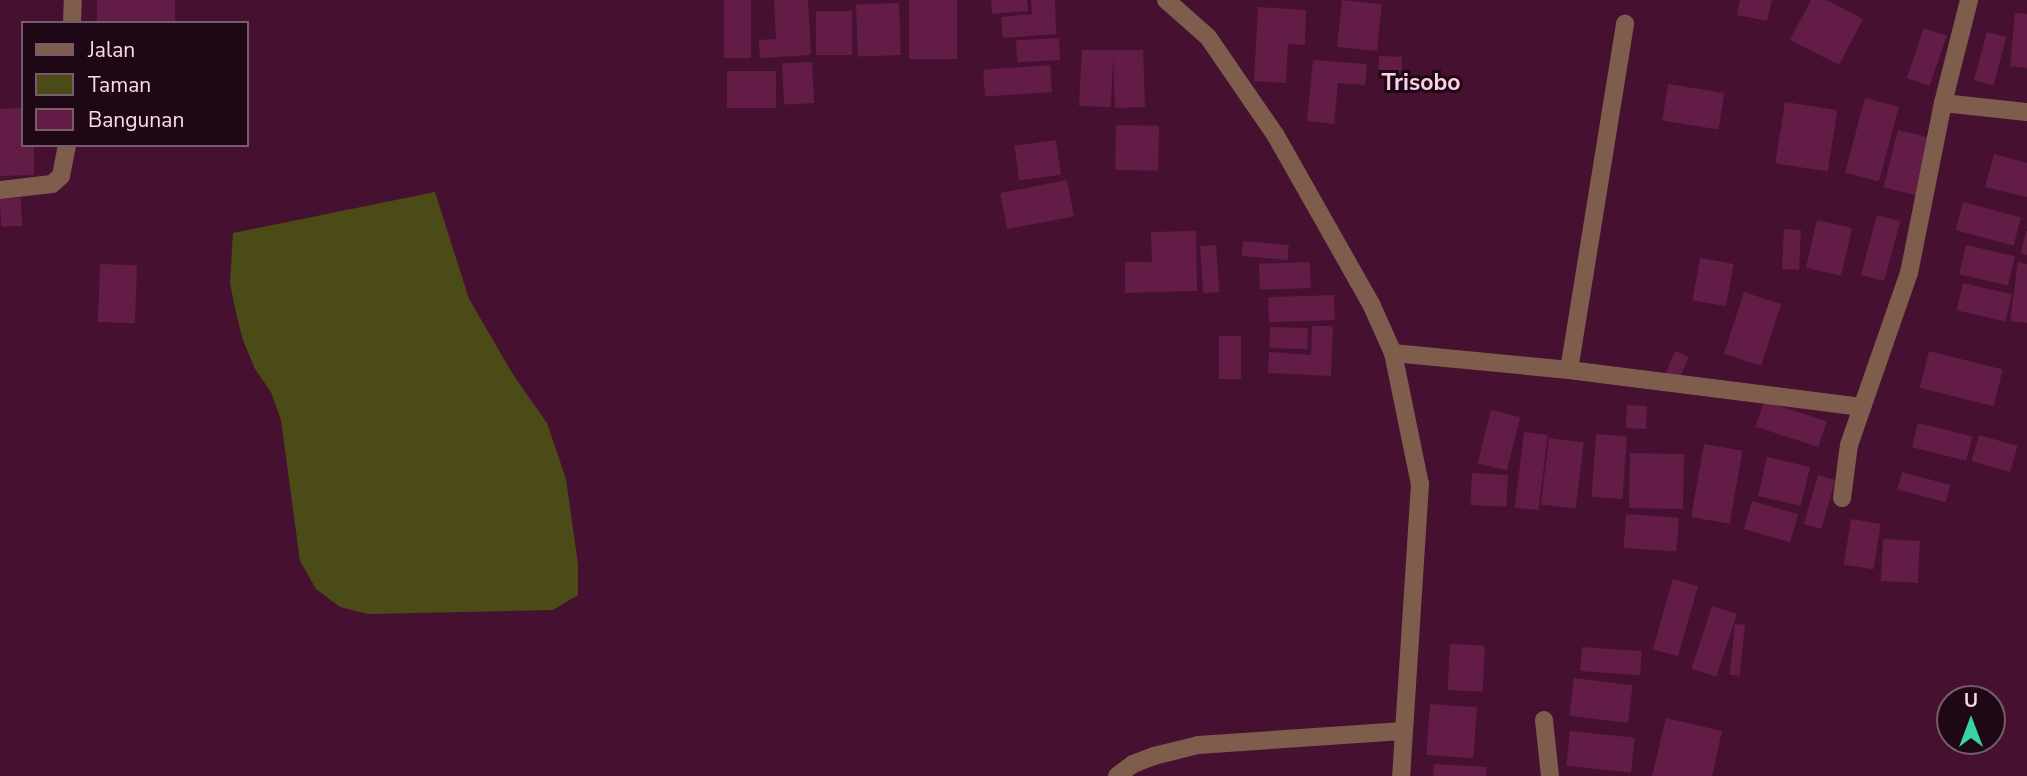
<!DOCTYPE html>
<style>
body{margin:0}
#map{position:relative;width:2027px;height:776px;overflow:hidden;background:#461130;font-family:"Nunito Sans",sans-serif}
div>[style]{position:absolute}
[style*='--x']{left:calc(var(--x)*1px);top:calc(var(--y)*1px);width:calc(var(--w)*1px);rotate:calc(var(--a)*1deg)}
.green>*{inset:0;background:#4b4b17}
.building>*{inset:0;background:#631c46;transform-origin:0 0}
.minor>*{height:18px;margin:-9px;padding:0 9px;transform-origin:9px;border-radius:9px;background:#7e5d4c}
span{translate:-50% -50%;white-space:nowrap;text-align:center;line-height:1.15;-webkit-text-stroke:6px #1f0815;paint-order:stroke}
.quarter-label{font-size:23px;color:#fbd1e4;font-weight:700}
.legend{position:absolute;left:21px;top:21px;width:228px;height:126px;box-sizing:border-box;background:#1f0815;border:2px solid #785c6a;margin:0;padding:9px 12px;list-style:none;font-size:21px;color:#fdd9ea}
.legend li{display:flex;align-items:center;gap:14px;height:35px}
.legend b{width:35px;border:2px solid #785c6a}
.north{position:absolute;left:1936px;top:685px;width:70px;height:70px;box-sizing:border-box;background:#1f0815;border:2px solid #785c6a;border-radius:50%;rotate:0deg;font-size:19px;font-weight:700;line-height:28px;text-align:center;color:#fdd9ea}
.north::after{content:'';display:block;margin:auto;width:24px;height:32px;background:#37d4a6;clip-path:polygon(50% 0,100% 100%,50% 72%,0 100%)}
</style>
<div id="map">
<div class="green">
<i style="clip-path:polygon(435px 192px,469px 299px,514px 376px,547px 423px,566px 479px,578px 564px,578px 595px,553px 610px,368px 614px,340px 607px,316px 589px,300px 561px,281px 420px,271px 392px,255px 369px,243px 340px,236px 313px,230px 283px,233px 233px)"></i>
</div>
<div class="building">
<i style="left:97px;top:0;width:78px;height:23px"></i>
<i style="left:724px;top:0;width:27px;height:58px"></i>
<i style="clip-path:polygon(774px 0,808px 0,811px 55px,760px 58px,759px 40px,776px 39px)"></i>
<i style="left:909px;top:0;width:48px;height:59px"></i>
<i style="clip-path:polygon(991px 0,1027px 0,1028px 11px,992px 14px)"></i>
<i style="clip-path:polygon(1031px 0,1055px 0,1056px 34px,1003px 38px,1001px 17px,1032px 14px)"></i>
<i style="left:1342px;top:0;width:40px;height:47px;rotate:6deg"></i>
<i style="clip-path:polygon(1740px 0,1772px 0,1767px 21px,1737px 15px)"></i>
<i style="clip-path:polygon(1811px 0,1827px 0,1863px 19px,1839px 65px,1790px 40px)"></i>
<i style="left:899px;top:3px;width:52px;height:43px;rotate:88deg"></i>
<i style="clip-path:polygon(1258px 7px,1306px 10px,1305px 45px,1288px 44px,1286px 83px,1254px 81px)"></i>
<i style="left:852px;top:11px;width:44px;height:36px;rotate:90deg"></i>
<i style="clip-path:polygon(2015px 13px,2027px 14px,2027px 68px,2010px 66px)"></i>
<i style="left:1924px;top:28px;width:24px;height:53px;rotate:19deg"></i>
<i style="left:1987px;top:32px;width:20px;height:50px;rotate:15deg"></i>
<i style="left:1059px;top:38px;width:22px;height:43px;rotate:87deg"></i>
<i style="clip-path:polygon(1082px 50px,1143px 50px,1145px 107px,1115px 108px,1113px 57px,1111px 107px,1079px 106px)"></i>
<i style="left:1379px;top:56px;width:23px;height:16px;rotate:2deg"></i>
<i style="clip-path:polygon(1313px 60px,1367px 64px,1365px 85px,1338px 83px,1334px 124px,1307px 121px)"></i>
<i style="left:812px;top:62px;width:41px;height:30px;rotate:87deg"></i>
<i style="left:1050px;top:65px;width:27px;height:67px;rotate:86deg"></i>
<i style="left:776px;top:71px;width:37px;height:49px;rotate:90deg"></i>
<i style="left:1668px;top:84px;width:57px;height:37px;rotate:9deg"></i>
<i style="left:1865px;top:98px;width:35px;height:77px;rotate:15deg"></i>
<i style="left:1785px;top:102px;width:53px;height:62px;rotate:9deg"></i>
<i style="clip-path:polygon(23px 108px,23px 145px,34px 145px,34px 175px,0 176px,0 109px)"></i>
<i style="left:1116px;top:125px;width:43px;height:45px;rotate:1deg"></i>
<i style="left:1898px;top:130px;width:33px;height:59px;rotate:14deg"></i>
<i style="left:1056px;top:140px;width:35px;height:42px;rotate:82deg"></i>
<i style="clip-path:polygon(1994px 154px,2027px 163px,2027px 197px,1985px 187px)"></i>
<i style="left:1067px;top:180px;width:37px;height:68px;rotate:79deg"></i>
<i style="left:21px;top:198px;width:28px;height:21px;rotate:88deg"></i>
<i style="left:1963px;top:202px;width:60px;height:29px;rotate:15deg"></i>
<i style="left:1877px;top:215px;width:24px;height:62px;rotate:15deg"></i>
<i style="left:1817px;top:220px;width:36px;height:49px;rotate:13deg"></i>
<i style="left:1784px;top:229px;width:17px;height:40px;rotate:3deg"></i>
<i style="clip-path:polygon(1196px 231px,1197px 291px,1125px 293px,1125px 262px,1152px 262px,1151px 232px)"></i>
<i style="clip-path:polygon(2026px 231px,2027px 231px,2027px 255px,2021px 254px)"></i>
<i style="left:1243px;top:241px;width:46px;height:15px;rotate:5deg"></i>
<i style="left:1216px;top:245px;width:47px;height:16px;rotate:86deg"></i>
<i style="left:1966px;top:245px;width:50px;height:30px;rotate:13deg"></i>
<i style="left:1700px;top:258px;width:34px;height:43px;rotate:10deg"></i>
<i style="left:1310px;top:262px;width:26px;height:51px;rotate:88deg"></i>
<i style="clip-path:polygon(2018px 262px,2027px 264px,2027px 323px,2010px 321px)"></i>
<i style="left:100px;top:264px;width:37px;height:58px;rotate:2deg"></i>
<i style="left:1963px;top:283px;width:50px;height:28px;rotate:13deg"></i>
<i style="left:1744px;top:292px;width:39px;height:65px;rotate:18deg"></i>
<i style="left:1334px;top:295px;width:25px;height:66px;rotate:88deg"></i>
<i style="clip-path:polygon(1312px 326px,1333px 326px,1331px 376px,1268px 373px,1269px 352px,1311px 355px)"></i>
<i style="left:1270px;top:327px;width:38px;height:21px;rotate:2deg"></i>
<i style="left:1219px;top:336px;width:22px;height:43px"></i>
<i style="left:1675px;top:351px;width:15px;height:29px;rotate:23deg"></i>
<i style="left:1929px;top:351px;width:76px;height:38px;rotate:14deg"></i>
<i style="left:1764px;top:401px;width:66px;height:27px;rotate:18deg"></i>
<i style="left:1627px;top:405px;width:20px;height:23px;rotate:3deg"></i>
<i style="left:1491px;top:410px;width:30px;height:55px;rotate:14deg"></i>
<i style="left:1918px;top:423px;width:56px;height:25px;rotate:14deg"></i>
<i style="left:1524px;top:432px;width:24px;height:76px;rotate:7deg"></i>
<i style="left:1596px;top:434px;width:31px;height:63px;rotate:4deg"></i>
<i style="left:1979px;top:435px;width:40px;height:27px;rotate:16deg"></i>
<i style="left:1549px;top:438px;width:35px;height:67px;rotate:7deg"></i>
<i style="left:1704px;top:444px;width:39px;height:74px;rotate:10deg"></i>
<i style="left:1630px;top:453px;width:54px;height:55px;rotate:1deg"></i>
<i style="left:1767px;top:457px;width:44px;height:40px;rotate:13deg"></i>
<i style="left:1902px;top:472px;width:50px;height:18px;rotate:15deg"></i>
<i style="left:1472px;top:473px;width:36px;height:32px;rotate:3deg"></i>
<i style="left:1818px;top:475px;width:18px;height:51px;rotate:16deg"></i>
<i style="left:1752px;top:501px;width:48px;height:29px;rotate:16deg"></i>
<i style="left:1626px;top:514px;width:53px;height:34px;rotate:4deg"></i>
<i style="left:1851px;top:519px;width:30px;height:46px;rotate:9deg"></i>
<i style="left:1883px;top:539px;width:37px;height:42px;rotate:3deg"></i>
<i style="left:1673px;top:579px;width:26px;height:73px;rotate:16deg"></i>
<i style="left:1712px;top:606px;width:26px;height:66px;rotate:18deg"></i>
<i style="left:1735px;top:624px;width:10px;height:51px;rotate:6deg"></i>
<i style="left:1450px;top:644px;width:35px;height:46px;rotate:3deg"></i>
<i style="left:1582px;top:647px;width:60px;height:24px;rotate:4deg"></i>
<i style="left:1574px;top:678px;width:59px;height:38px;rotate:7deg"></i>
<i style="left:1430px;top:704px;width:47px;height:51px;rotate:4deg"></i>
<i style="clip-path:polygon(1666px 718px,1722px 731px,1712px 776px,1652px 776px)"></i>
<i style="left:1570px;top:731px;width:65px;height:35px;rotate:6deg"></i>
<i style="clip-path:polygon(1434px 764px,1487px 767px,1486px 776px,1433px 776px)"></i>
</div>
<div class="minor">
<i style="--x:1166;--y:0;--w:56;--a:41.4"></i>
<i style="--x:1208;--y:37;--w:120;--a:55.5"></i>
<i style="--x:1276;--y:136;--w:195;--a:60.5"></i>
<i style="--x:1372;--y:306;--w:51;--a:65.9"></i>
<i style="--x:1393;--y:353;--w:134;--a:78.4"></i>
<i style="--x:1420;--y:484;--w:293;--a:93.7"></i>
<i style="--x:72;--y:23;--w:23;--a:-88"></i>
<i style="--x:1943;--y:103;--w:84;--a:6.1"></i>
<i style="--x:0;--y:190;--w:52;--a:-6.6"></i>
<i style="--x:52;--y:184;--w:12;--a:-42"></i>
<i style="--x:61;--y:176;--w:32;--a:-79"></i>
<i style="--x:1393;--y:353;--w:177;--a:5.5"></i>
<i style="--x:1569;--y:370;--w:293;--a:7.2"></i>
<i style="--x:1569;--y:370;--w:351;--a:-80.8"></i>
<i style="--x:1842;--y:498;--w:53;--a:-82.5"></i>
<i style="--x:1849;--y:445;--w:182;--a:-70.8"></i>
<i style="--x:1909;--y:273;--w:173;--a:-78.7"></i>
<i style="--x:1943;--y:103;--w:106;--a:-75.8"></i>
<i style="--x:1544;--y:720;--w:56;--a:83.9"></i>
<i style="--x:1117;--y:776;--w:20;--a:-37"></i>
<i style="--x:1133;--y:764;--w:22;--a:-21"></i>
<i style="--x:1154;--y:756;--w:45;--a:-14"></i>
<i style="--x:1198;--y:745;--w:205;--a:-3.9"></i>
</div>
<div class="quarter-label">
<span style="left:1421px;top:83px">Trisobo</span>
</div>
<ul class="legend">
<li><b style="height:9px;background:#7e5d4c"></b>Jalan</li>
<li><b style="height:19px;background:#4b4b17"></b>Taman</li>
<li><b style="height:19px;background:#631c46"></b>Bangunan</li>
</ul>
<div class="north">U</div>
</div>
